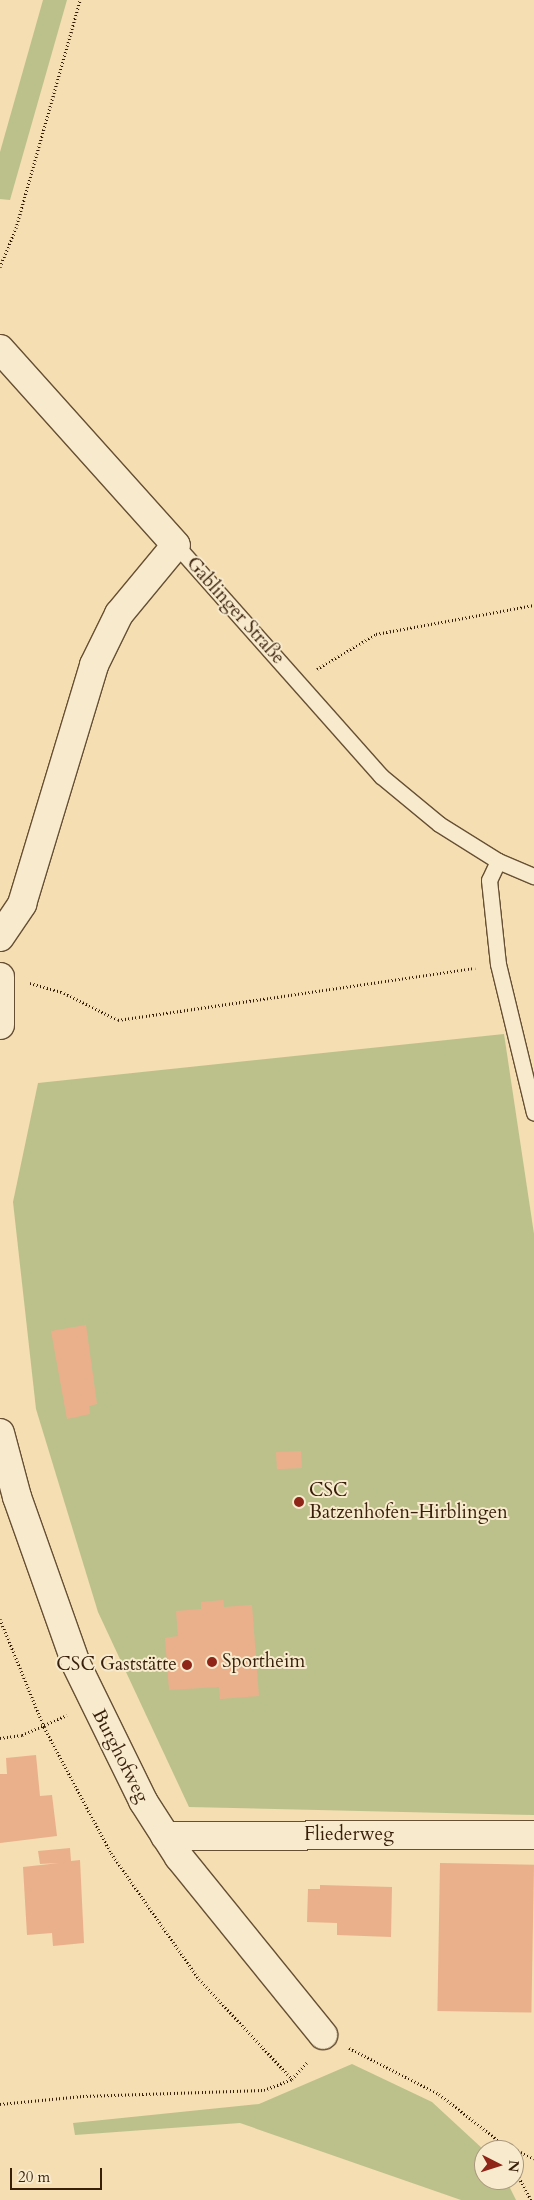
<!DOCTYPE html>
<meta charset="utf-8">
<style>
body{margin:0}
#map{position:relative;width:534px;height:2200px;overflow:hidden;background:#f4deb2;font-family:Cardo,serif}
div>[style]{position:absolute}
[style*='--x']{left:calc(var(--x)*1px);top:calc(var(--y)*1px);width:calc(var(--w)*1px);rotate:calc(var(--a)*1deg)}
.green>*{inset:0;background:#bcc18c}
.building>*{inset:0;background:#eab08b;transform-origin:0 0}
.path>*{height:3px;margin-top:-1.5px;transform-origin:0;background:repeating-linear-gradient(90deg,#381f0a 0 1px,transparent 0 3.5px)}
.roads{filter:drop-shadow(1px 0 #674f34) drop-shadow(-1px 0 #674f34) drop-shadow(0 1px #674f34) drop-shadow(0 -1px #674f34)}
.service>*{height:15px;margin:-7.5px;padding:0 7.5px;transform-origin:7.5px;border-radius:7.5px;background:#f8eacd}
.minor>*{height:28px;margin:-14px;padding:0 14px;transform-origin:14px;border-radius:14px;background:#f8eacd}
.tertiary>*{height:28px;margin:-14px;padding:0 14px;transform-origin:14px;border-radius:14px;background:#f8eacd}
.dots>*{width:14px;height:14px;translate:-50% -50%;box-sizing:border-box;border:2px solid #f8eacd;border-radius:50%}
span{translate:-50% -50%;white-space:nowrap;text-align:center;line-height:1.15;-webkit-text-stroke:4px #f8eacd;paint-order:stroke}
.street-label{font-size:19px;color:#381f0a}
.poi-label{font-size:19px;color:#381f0a}
.left{translate:0 -50%;text-align:left}
.right{translate:-100% -50%;text-align:right}
.north{position:absolute;left:474px;top:2140px;width:50px;height:50px;box-sizing:border-box;background:#f8eacd;border:1px solid #ab997f;border-radius:50%;rotate:95deg;font-size:14px;font-weight:700;line-height:20px;text-align:center;color:#381f0a}
.north::after{content:'';display:block;margin:auto;width:18px;height:22px;background:#8f2418;clip-path:polygon(50% 0,100% 100%,50% 72%,0 100%)}
.scale{position:absolute;left:10px;top:2168px;width:92px;height:22px;box-sizing:border-box;border:2px solid #381f0a;border-top:0;padding-left:6px;font-size:15px;line-height:18px;white-space:nowrap;color:#381f0a;-webkit-text-stroke:4px #f8eacd;paint-order:stroke}
</style>
<div id="map">
<div class="green">
<i style="clip-path:polygon(43px 0,67px 0,10px 200px,0 199px,0 152px)"></i>
<i style="clip-path:polygon(504px 1034px,534px 1234px,534px 1815px,189px 1807px,98px 1612px,36px 1409px,13px 1202px,38px 1083px)"></i>
<i style="clip-path:polygon(352px 2064px,432px 2102px,484px 2150px,484px 2180px,506px 2180px,516px 2200px,461px 2200px,240px 2123px,75px 2135px,73px 2123px,259px 2104px)"></i>
</div>
<div class="building">
<i style="clip-path:polygon(86px 1325px,97px 1404px,89px 1406px,90px 1414px,67px 1419px,51px 1331px)"></i>
<i style="left:301px;top:1451px;width:17px;height:25px;rotate:87deg"></i>
<i style="clip-path:polygon(223px 1600px,224px 1607px,252px 1605px,259px 1696px,220px 1699px,219px 1687px,169px 1690px,165px 1638px,178px 1636px,176px 1611px,201px 1609px,201px 1602px)"></i>
<i style="clip-path:polygon(36px 1755px,40px 1796px,52px 1795px,57px 1836px,0 1843px,0 1774px,7px 1774px,6px 1758px)"></i>
<i style="clip-path:polygon(70px 1848px,71px 1861px,80px 1860px,84px 1943px,53px 1946px,52px 1933px,27px 1935px,23px 1867px,59px 1863px,40px 1864px,38px 1851px)"></i>
<i style="left:440px;top:1863px;width:94px;height:148px;rotate:1deg"></i>
<i style="clip-path:polygon(320px 1885px,392px 1887px,391px 1937px,337px 1935px,337px 1923px,307px 1922px,308px 1889px,320px 1889px)"></i>
</div>
<div class="path">
<i style="--x:0;--y:267;--w:42;--a:-67.7"></i>
<i style="--x:16;--y:228;--w:237;--a:-74.3"></i>
<i style="--x:317;--y:669;--w:69;--a:-30.7"></i>
<i style="--x:376;--y:634;--w:161;--a:-10.4"></i>
<i style="--x:30;--y:983;--w:35;--a:16"></i>
<i style="--x:64;--y:993;--w:60;--a:26.6"></i>
<i style="--x:118;--y:1020;--w:361;--a:-8.3"></i>
<i style="--x:0;--y:1619;--w:117;--a:67.8"></i>
<i style="--x:44;--y:1727;--w:143;--a:62"></i>
<i style="--x:111;--y:1853;--w:154;--a:55.1"></i>
<i style="--x:199;--y:1979;--w:137;--a:47.1"></i>
<i style="--x:0;--y:1738;--w:22;--a:-8"></i>
<i style="--x:22;--y:1735;--w:49;--a:-24"></i>
<i style="--x:349;--y:2048;--w:101;--a:27.1"></i>
<i style="--x:439;--y:2094;--w:76;--a:38.1"></i>
<i style="--x:499;--y:2141;--w:39;--a:27"></i>
<i style="--x:0;--y:2104;--w:83;--a:-5.5"></i>
<i style="--x:83;--y:2096;--w:181;--a:-1.9"></i>
<i style="--x:264;--y:2090;--w:30;--a:-21"></i>
<i style="--x:292;--y:2079;--w:24;--a:-48"></i>
<i style="--x:499;--y:2142;--w:9;--a:58"></i>
<i style="--x:514;--y:2168;--w:36;--a:62"></i>
</div>
<div class="roads">
<div class="service">
<i style="--x:176;--y:545;--w:309;--a:48.4"></i>
<i style="--x:381;--y:776;--w:75;--a:39.6"></i>
<i style="--x:439;--y:824;--w:70;--a:32.1"></i>
<i style="--x:498;--y:861;--w:39;--a:23"></i>
<i style="--x:498;--y:861;--w:21;--a:115"></i>
<i style="--x:489;--y:880;--w:84;--a:83.9"></i>
<i style="--x:498;--y:964;--w:153;--a:76.4"></i>
</div>
<div class="minor">
<i style="--x:0;--y:937;--w:40;--a:-56"></i>
<i style="--x:22;--y:904;--w:250;--a:-73.2"></i>
<i style="--x:94;--y:665;--w:57;--a:-63.9"></i>
<i style="--x:119;--y:614;--w:89;--a:-50.4"></i>
<i style="--x:0;--y:977;--w:48;--a:90"></i>
<i style="--x:0;--y:1433;--w:66;--a:75.1"></i>
<i style="--x:17;--y:1497;--w:177;--a:70.5"></i>
<i style="--x:76;--y:1664;--w:153;--a:63.9"></i>
<i style="--x:143;--y:1801;--w:67;--a:57.3"></i>
<i style="--x:179;--y:1857;--w:229;--a:51"></i>
<i style="--x:165;--y:1836;--w:369;--a:-0.2"></i>
</div>
<div class="tertiary">
<i style="--x:0;--y:349;--w:263;--a:48.1"></i>
</div>
</div>
<div class="dots">
<i style="left:299px;top:1502px;background:#8f2418"></i>
<i style="left:212px;top:1662px;background:#8f2418"></i>
<i style="left:187px;top:1665px;background:#8f2418"></i>
</div>
<div class="street-label">
<span style="left:235px;top:611px;rotate:48deg">Gablinger Straße</span>
<span style="left:120px;top:1756px;rotate:63deg">Burghofweg</span>
<span style="left:349px;top:1835px">Fliederweg</span>
</div>
<div class="poi-label">
<span class="left" style="left:309px;top:1502px">CSC<br>Batzenhofen-Hirblingen</span>
<span class="left" style="left:222px;top:1662px">Sportheim</span>
<span class="right" style="left:177px;top:1665px">CSC Gaststätte</span>
</div>
<div class="north">N</div>
<div class="scale">20 m</div>
</div>
